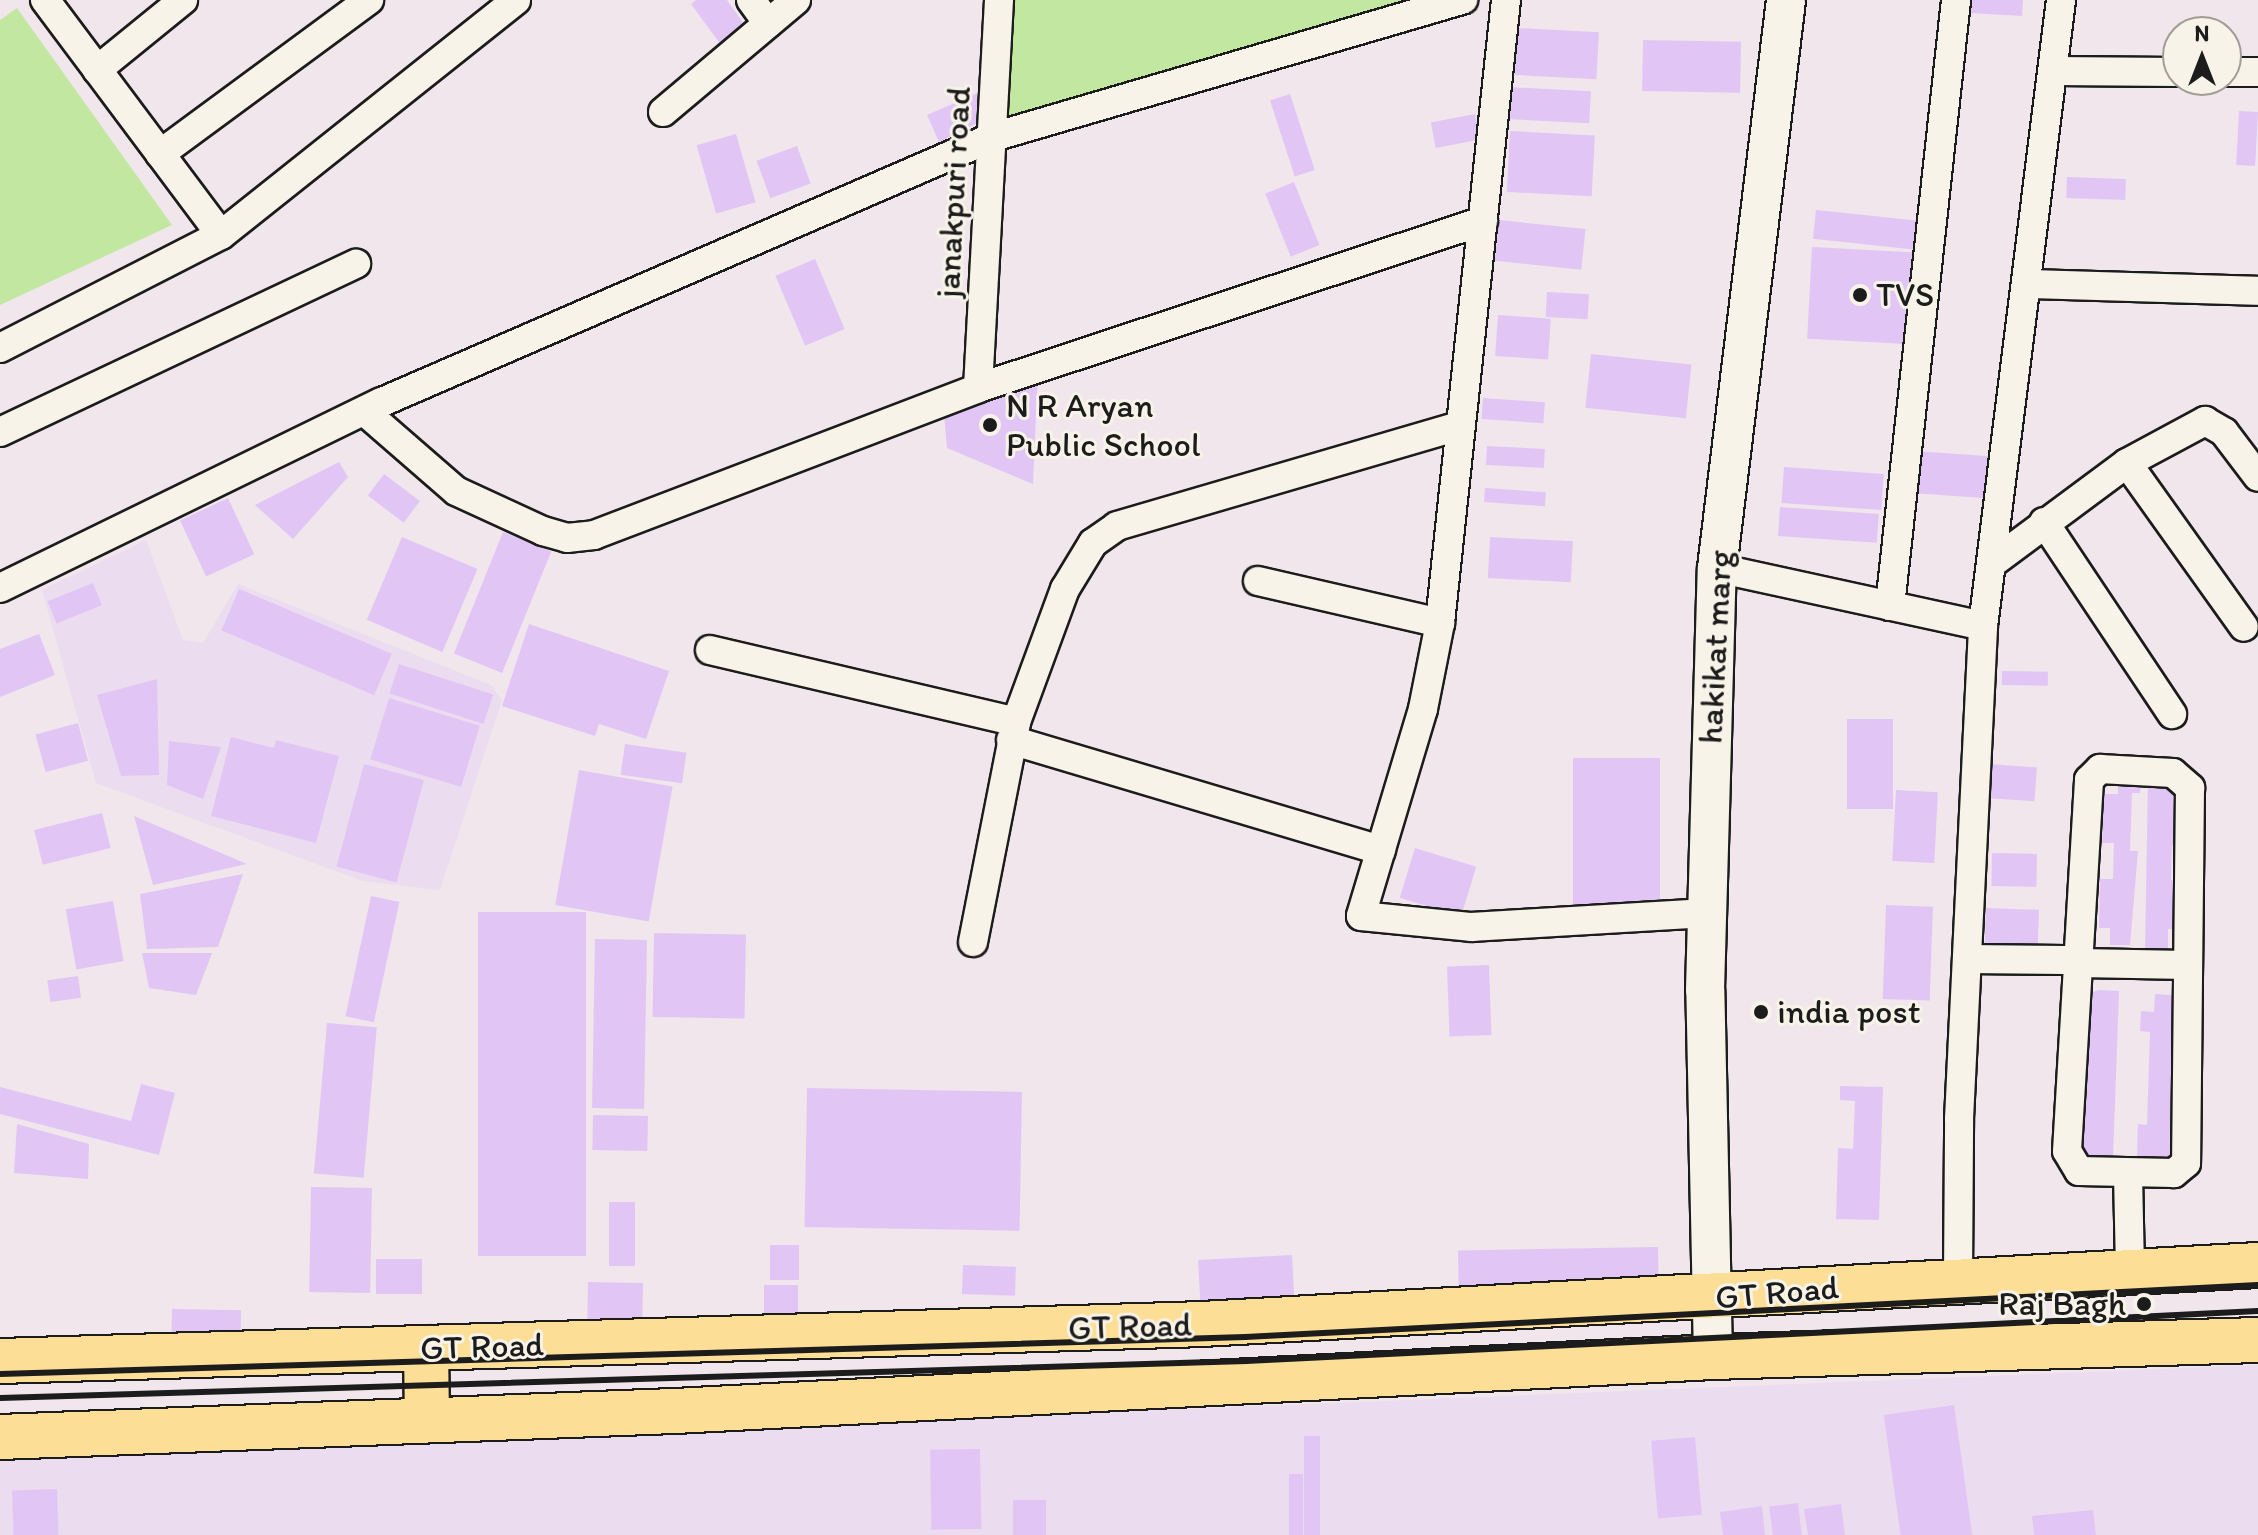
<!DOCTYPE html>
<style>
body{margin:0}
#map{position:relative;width:2258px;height:1535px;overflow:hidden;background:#f0e6ec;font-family:Itim,sans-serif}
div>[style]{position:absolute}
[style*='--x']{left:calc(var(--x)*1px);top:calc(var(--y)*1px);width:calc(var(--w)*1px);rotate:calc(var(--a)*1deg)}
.built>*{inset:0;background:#ecdcef}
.green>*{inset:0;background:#c1e7a1}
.building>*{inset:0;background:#e1c6f5;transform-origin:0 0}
.roads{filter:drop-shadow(2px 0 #1c1c1c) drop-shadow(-2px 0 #1c1c1c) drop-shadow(0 2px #1c1c1c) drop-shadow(0 -2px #1c1c1c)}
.street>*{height:28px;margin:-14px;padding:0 14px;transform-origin:14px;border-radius:14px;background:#f7f3e8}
.secondary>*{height:38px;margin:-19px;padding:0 19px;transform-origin:19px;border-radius:19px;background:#f7f3e8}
.highway>*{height:44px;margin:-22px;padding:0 22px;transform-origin:22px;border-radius:22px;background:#fcde96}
.rail>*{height:6px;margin:-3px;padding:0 3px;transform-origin:3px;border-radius:3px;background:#1c1c1c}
.dots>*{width:22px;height:22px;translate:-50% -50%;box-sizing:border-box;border:4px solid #f7f3e8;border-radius:50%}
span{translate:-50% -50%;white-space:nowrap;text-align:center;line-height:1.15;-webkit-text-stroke:6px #f7f3e8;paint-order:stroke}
.street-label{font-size:34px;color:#1c1c1c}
.poi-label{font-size:34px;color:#1c1c1c}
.left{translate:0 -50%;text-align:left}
.right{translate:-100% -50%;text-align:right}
.north{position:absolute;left:2162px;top:16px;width:80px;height:80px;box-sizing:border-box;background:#f7f3e8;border:2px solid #9f9d96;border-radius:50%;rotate:0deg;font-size:22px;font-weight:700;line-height:32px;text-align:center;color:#1c1c1c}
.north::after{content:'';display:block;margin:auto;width:28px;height:36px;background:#1c1c1c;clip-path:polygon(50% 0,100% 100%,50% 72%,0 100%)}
</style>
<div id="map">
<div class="built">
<i style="clip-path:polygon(146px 540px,183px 640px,203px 643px,238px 584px,491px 685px,502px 700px,440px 890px,363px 881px,96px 783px,42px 590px)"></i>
<i style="clip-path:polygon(2258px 1365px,2258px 1535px,0 1535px,0 1458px)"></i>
</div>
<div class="green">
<i style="clip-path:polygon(999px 0,1463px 0,993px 137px)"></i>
<i style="clip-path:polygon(17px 8px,172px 225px,0 305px,0 20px)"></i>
</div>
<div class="building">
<i style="clip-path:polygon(696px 0,727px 0,749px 31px,724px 49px,691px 4px)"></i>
<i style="clip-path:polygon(1970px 0,2023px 0,2022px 16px,1969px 13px)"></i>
<i style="left:1517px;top:28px;width:82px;height:47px;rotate:3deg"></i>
<i style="left:1643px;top:40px;width:98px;height:51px;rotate:1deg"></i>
<i style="left:1508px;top:87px;width:83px;height:32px;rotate:3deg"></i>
<i style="clip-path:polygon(980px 92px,988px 118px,939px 142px,927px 115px)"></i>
<i style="left:1290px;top:94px;width:80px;height:21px;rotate:72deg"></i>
<i style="left:2239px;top:111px;width:19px;height:54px;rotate:3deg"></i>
<i style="left:1475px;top:114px;width:26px;height:45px;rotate:79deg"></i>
<i style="left:1510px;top:131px;width:85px;height:61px;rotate:3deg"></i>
<i style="left:736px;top:134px;width:71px;height:41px;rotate:74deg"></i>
<i style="left:797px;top:146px;width:40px;height:43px;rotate:70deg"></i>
<i style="left:2067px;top:177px;width:59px;height:21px;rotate:2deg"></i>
<i style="left:1294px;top:182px;width:68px;height:31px;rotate:68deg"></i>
<i style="left:1816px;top:210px;width:113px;height:29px;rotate:6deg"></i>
<i style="left:1499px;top:220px;width:87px;height:41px;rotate:6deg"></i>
<i style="left:1812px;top:247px;width:104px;height:92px;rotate:3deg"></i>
<i style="left:815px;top:259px;width:76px;height:43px;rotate:67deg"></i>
<i style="left:1547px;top:292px;width:42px;height:25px;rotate:3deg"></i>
<i style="left:1498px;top:315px;width:53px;height:41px;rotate:4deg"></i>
<i style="left:1591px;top:354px;width:101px;height:54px;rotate:6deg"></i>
<i style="clip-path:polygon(1038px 370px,1033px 484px,947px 448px,943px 402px)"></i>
<i style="left:1483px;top:398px;width:62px;height:21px;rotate:4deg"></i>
<i style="left:1487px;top:446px;width:58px;height:19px;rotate:3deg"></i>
<i style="left:1915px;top:451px;width:79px;height:42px;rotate:4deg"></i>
<i style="clip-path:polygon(339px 462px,348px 477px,293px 539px,255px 505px)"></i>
<i style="left:1784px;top:467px;width:100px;height:36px;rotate:4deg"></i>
<i style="left:384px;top:474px;width:45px;height:27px;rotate:37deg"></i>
<i style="left:1485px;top:488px;width:61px;height:14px;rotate:4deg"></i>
<i style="left:228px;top:498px;width:62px;height:53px;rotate:65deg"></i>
<i style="left:1780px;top:507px;width:99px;height:29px;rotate:4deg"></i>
<i style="left:503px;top:532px;width:52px;height:131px;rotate:22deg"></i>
<i style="left:402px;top:537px;width:82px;height:90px;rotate:23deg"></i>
<i style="left:1490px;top:537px;width:83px;height:41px;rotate:3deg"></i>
<i style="left:93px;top:583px;width:24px;height:49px;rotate:68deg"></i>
<i style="left:239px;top:589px;width:166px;height:45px;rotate:23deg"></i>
<i style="clip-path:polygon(529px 624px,669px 671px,646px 739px,599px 724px,595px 736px,502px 706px)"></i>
<i style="clip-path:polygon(39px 634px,55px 675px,0 697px,0 649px)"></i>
<i style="left:399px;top:664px;width:99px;height:31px;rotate:18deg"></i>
<i style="left:2002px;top:671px;width:46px;height:14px;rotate:1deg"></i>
<i style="clip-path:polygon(157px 679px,159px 775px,121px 776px,97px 695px)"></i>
<i style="left:389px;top:698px;width:95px;height:64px;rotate:17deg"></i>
<i style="left:1847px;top:719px;width:46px;height:90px"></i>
<i style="left:78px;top:723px;width:39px;height:44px;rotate:75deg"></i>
<i style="clip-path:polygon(231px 737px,274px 748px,276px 740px,339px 756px,316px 843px,211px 816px)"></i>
<i style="clip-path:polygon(169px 741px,221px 747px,203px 799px,167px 785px)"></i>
<i style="left:625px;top:744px;width:62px;height:31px;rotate:8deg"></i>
<i style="left:1573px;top:758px;width:87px;height:150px"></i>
<i style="left:364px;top:764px;width:62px;height:106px;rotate:15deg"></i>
<i style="left:1989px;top:764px;width:48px;height:34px;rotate:4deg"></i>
<i style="left:579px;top:770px;width:95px;height:137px;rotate:10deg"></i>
<i style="clip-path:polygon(2118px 777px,2141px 778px,2140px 793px,2132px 793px,2130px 851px,2138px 851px,2130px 945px,2110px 945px,2110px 928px,2099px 928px,2100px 879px,2113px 879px,2114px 843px,2102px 843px,2104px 794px,2118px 794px)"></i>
<i style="clip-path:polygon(2148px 780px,2175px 781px,2175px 795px,2183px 795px,2182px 846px,2172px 845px,2171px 880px,2181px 880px,2180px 930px,2168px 929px,2168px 954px,2145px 953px)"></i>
<i style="left:1896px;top:790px;width:42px;height:71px;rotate:3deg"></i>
<i style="left:102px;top:813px;width:36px;height:70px;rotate:76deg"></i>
<i style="clip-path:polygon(134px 816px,247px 864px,153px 885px)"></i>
<i style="left:1415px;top:848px;width:64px;height:52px;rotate:17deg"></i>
<i style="left:1992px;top:853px;width:45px;height:33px;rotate:1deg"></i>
<i style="clip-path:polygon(243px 874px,218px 947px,147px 949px,140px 894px)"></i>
<i style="left:371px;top:896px;width:29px;height:123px;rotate:12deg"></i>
<i style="left:113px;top:901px;width:61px;height:48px;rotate:80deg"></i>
<i style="left:1886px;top:905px;width:47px;height:94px;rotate:2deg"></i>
<i style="left:1986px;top:908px;width:53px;height:36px;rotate:2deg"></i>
<i style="left:478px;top:912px;width:108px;height:344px"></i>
<i style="left:654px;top:933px;width:92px;height:84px;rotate:1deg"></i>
<i style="left:595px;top:939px;width:52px;height:169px;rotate:1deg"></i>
<i style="clip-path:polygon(142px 953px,212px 953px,196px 995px,149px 988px)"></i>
<i style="left:1489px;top:965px;width:70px;height:42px;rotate:88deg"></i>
<i style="left:78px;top:976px;width:22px;height:31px;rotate:82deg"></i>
<i style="clip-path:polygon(2099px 990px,2119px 991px,2113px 1158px,2078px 1157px,2083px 995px)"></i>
<i style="clip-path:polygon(2155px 994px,2186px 996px,2181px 1159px,2137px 1157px,2138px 1124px,2147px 1125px,2150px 1032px,2140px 1031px,2141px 1011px,2154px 1012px)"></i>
<i style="left:327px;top:1023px;width:50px;height:151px;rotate:5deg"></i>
<i style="clip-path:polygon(141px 1084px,175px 1093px,159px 1155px,0 1114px,0 1087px,131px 1121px)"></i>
<i style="clip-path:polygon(1840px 1086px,1883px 1087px,1879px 1220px,1836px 1219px,1838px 1148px,1853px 1149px,1855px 1101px,1840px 1100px)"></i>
<i style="left:807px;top:1088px;width:215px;height:139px;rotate:1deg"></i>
<i style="left:593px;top:1115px;width:55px;height:35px;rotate:1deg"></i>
<i style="clip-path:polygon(17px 1124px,89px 1144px,88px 1179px,14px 1173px)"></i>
<i style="left:311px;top:1187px;width:61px;height:105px;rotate:1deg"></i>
<i style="left:609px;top:1202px;width:26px;height:64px"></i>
<i style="left:770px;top:1245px;width:29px;height:35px"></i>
<i style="left:1658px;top:1247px;width:40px;height:200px;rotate:89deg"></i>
<i style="left:1292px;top:1255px;width:43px;height:94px;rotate:87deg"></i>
<i style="left:376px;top:1259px;width:46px;height:35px"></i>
<i style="left:963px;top:1265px;width:53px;height:29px;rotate:2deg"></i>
<i style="left:588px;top:1282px;width:55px;height:45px;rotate:1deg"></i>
<i style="left:764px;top:1285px;width:34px;height:35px"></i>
<i style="left:172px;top:1309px;width:69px;height:31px;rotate:1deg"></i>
<i style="left:1954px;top:1405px;width:131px;height:71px;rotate:82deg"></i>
<i style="left:1304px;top:1436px;width:16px;height:99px"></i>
<i style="left:1695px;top:1437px;width:78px;height:44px;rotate:85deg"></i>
<i style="left:980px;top:1449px;width:80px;height:50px;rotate:89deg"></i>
<i style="left:1289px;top:1474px;width:14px;height:61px"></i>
<i style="left:57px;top:1489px;width:46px;height:45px;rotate:88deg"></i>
<i style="left:1046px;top:1500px;width:35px;height:33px;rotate:90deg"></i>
<i style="left:1798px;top:1503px;width:32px;height:29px;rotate:83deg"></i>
<i style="clip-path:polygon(1841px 1504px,1845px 1535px,1808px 1535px,1804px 1509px)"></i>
<i style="clip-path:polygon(1762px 1506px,1765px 1535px,1723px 1535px,1720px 1512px)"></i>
<i style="clip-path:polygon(2093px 1510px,2096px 1535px,2034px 1535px,2032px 1516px)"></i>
</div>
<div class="roads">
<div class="street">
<i style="--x:751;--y:0;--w:29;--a:54"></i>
<i style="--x:1506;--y:0;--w:626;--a:96.05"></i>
<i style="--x:1440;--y:623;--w:88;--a:101.2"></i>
<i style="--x:1423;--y:709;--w:216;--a:106.7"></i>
<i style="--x:1361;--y:916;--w:112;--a:5.7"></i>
<i style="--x:1472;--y:927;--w:234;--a:-3.4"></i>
<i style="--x:97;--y:70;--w:111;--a:-39.1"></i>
<i style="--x:2053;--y:71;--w:125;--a:0.5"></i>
<i style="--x:2226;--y:72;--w:32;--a:0"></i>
<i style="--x:663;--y:112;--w:174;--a:-40.1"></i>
<i style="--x:160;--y:154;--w:260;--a:-36.4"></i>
<i style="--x:221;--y:235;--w:377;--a:-38.5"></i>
<i style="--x:2028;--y:284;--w:230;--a:1.7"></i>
<i style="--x:0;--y:348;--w:248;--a:-27.1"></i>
<i style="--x:221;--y:235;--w:294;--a:-126.8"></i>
<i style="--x:978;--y:388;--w:389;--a:-86.9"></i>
<i style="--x:364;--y:411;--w:122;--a:41"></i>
<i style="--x:456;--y:491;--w:96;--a:24.7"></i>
<i style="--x:543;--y:531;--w:25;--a:16"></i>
<i style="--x:567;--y:538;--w:27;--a:-6"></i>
<i style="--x:594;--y:535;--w:411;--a:-20.9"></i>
<i style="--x:978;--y:388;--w:532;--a:-18.3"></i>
<i style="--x:0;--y:432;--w:394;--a:-25.3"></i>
<i style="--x:2127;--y:463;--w:201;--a:54.5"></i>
<i style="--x:2044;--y:522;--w:231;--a:56.3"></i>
<i style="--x:1995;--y:561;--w:164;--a:-36.6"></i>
<i style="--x:2127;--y:463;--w:89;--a:-28.3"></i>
<i style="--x:2205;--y:421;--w:22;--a:30"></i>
<i style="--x:2224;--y:432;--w:56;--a:52.9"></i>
<i style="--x:1717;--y:568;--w:272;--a:12.3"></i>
<i style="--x:1258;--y:581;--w:187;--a:13"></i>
<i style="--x:0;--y:588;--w:425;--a:-26"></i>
<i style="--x:382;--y:402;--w:666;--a:-23.45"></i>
<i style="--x:993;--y:137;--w:490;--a:-16.3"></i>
<i style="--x:1890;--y:606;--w:610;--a:-83.78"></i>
<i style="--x:710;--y:650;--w:314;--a:13.2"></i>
<i style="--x:1011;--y:740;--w:386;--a:16.6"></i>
<i style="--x:2100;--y:769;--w:73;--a:3.1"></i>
<i style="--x:2173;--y:773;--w:23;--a:41"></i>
<i style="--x:2190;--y:788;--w:375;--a:90.6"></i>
<i style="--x:2186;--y:1163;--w:16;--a:140"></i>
<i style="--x:2174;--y:1173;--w:95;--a:-178.8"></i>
<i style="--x:2079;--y:1171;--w:23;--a:-121"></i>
<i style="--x:2067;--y:1151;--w:372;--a:-86.6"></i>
<i style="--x:2089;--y:780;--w:16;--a:-45"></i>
<i style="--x:973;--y:942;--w:224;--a:-78.9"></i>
<i style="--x:1016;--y:722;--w:142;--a:-69.8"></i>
<i style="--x:1065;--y:589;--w:54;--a:-58.7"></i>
<i style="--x:1093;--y:543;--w:29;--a:-35"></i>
<i style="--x:1117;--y:526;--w:355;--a:-16.3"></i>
<i style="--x:1967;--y:959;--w:98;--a:0.6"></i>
<i style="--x:2079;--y:963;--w:109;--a:1.1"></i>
<i style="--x:2128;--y:1174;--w:97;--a:88.8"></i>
<i style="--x:1958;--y:1278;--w:159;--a:-89.6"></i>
<i style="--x:1959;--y:1119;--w:494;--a:-87.2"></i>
<i style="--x:1983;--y:626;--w:631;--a:-82.9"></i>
</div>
<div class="secondary">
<i style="--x:1713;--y:1357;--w:367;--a:-91.2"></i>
<i style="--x:1705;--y:990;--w:422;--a:-88.4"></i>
<i style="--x:1717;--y:568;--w:572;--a:-83.07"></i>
</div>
<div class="highway">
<i style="--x:426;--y:1348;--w:72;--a:89.2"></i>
<i style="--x:0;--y:1361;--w:1203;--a:-1.76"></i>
<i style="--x:1202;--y:1324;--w:1058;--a:-3.2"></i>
<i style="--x:0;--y:1437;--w:676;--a:-2.21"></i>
<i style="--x:675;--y:1411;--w:1039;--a:-2.98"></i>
<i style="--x:1713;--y:1357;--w:545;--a:-1.79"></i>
</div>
</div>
<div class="rail">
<i style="--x:0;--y:1374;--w:1246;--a:-1.7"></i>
<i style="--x:1245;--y:1337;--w:1014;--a:-2.94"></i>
<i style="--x:0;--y:1398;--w:1247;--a:-1.7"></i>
<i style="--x:1246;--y:1361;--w:1013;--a:-2.83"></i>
</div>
<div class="dots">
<i style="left:1860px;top:295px;background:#1c1c1c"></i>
<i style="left:990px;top:425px;background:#1c1c1c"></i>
<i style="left:1761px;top:1012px;background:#1c1c1c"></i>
<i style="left:2144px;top:1304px;background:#1c1c1c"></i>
</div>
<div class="street-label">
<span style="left:953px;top:192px;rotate:-87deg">janakpuri road</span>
<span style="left:1715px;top:647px;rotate:-87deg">hakikat marg</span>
<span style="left:1777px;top:1292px;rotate:-5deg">GT Road</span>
<span style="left:1130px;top:1326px;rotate:-2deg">GT Road</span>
<span style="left:482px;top:1346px;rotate:-2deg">GT Road</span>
</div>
<div class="poi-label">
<span class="left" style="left:1876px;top:295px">TVS</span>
<span class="left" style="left:1006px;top:425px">N R Aryan<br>Public School</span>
<span class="left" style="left:1777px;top:1012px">india post</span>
<span class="right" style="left:2126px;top:1304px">Raj Bagh</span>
</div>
<div class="north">N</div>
</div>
